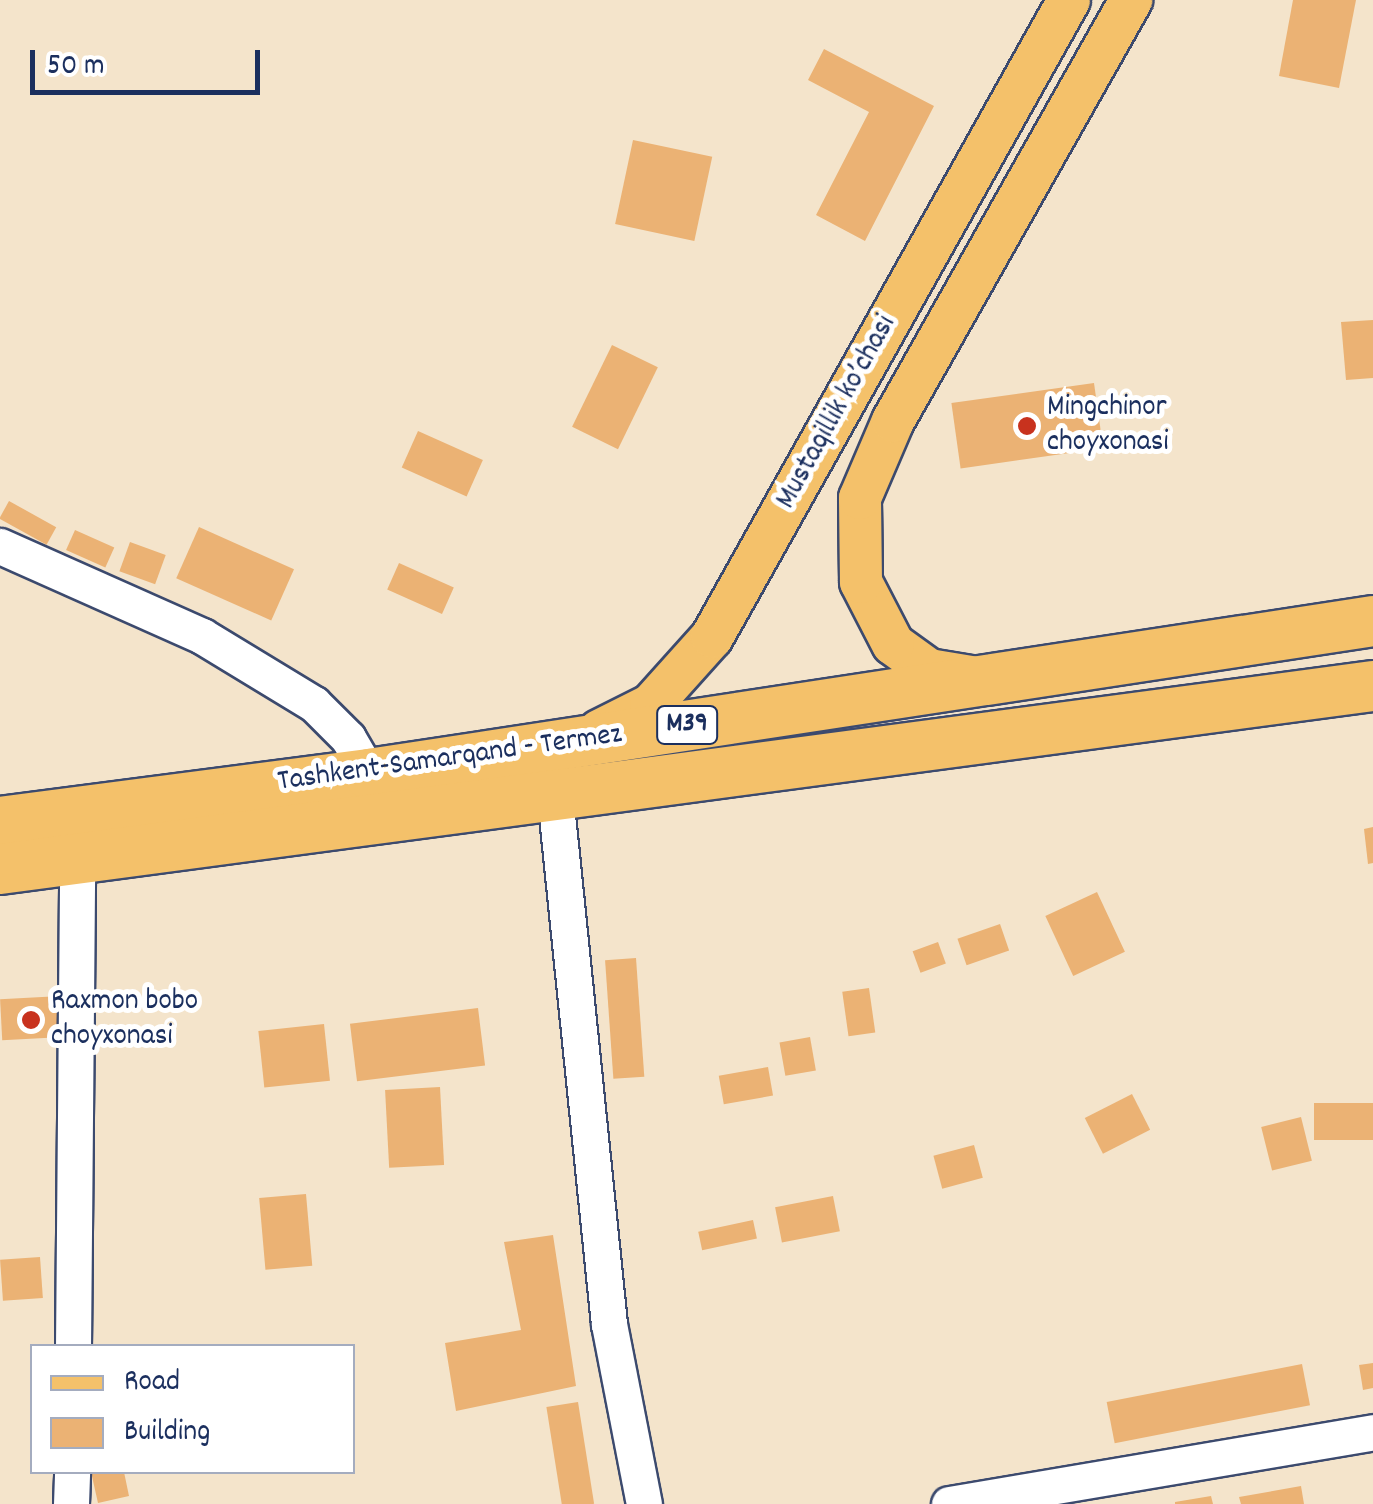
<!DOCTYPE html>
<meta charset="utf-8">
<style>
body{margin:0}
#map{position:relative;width:1373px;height:1504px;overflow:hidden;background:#f4e4cb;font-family:Dekko,sans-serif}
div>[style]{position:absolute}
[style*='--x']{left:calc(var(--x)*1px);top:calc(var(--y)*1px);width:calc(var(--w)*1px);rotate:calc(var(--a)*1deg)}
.building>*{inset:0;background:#ebb274;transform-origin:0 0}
.roads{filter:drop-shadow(2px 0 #3c4a6e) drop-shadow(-2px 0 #3c4a6e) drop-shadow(0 2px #3c4a6e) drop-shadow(0 -2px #3c4a6e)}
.minor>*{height:35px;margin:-17.5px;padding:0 17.5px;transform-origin:17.5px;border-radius:17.5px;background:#fff}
.major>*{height:42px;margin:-21px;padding:0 21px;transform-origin:21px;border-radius:21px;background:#f4c16a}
.highway>*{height:50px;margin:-25px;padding:0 25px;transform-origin:25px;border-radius:25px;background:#f4c16a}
.dots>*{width:28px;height:28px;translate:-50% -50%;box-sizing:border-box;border:5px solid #fff;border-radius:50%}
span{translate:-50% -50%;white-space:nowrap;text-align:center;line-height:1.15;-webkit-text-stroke:10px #fff;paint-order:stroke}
.shield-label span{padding:2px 8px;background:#fff;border:2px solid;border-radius:8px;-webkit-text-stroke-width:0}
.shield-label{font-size:28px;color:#1b2f5e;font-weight:700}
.poi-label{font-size:30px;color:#1b2f5e}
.left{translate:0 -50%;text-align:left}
.street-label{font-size:30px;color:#1b2f5e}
.legend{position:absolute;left:30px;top:1344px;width:325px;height:130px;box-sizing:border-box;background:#fff;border:2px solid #a4acbf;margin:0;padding:12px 18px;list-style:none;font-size:30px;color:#1b2f5e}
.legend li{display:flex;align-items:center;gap:20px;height:50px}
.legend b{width:50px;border:2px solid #a4acbf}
.scale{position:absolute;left:30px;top:50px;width:230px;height:45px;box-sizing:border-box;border:5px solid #1b2f5e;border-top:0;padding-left:12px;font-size:30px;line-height:35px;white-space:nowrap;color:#1b2f5e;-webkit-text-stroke:8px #fff;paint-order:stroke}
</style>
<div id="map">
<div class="building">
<i style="clip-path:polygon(1293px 0,1356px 0,1339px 88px,1279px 76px)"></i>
<i style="clip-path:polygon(824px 49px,934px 106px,865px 241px,816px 215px,869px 112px,808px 80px)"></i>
<i style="left:633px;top:140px;width:81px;height:86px;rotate:12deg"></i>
<i style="clip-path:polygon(1373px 320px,1373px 378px,1346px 380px,1341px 322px)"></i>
<i style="left:612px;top:345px;width:51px;height:91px;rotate:26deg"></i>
<i style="left:1094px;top:383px;width:66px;height:144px;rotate:82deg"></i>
<i style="left:418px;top:431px;width:71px;height:40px;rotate:24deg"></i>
<i style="left:9px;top:501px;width:54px;height:20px;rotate:29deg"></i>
<i style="left:199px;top:527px;width:104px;height:56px;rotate:24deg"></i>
<i style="left:75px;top:530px;width:43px;height:22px;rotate:24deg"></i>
<i style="left:130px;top:542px;width:38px;height:31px;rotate:20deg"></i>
<i style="left:399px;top:563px;width:60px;height:29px;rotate:24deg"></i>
<i style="clip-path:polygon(1373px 827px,1373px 863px,1368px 864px,1364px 829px)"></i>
<i style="left:1097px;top:892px;width:66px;height:57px;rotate:65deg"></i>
<i style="left:1000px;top:924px;width:28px;height:45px;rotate:71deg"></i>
<i style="left:938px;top:942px;width:23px;height:27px;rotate:70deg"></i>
<i style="left:636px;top:958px;width:119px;height:31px;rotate:86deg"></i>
<i style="left:869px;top:988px;width:45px;height:27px;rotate:82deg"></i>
<i style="left:61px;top:996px;width:41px;height:61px;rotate:87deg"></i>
<i style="left:478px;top:1008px;width:58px;height:129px;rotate:83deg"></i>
<i style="left:324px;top:1024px;width:57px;height:66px;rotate:84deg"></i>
<i style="left:810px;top:1037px;width:34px;height:31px;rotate:80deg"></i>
<i style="left:768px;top:1067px;width:29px;height:50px;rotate:80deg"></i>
<i style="left:440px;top:1087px;width:78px;height:55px;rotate:87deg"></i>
<i style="left:1132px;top:1094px;width:40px;height:53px;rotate:63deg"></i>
<i style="left:1373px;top:1103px;width:37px;height:59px;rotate:90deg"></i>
<i style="left:1301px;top:1117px;width:45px;height:41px;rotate:76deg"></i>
<i style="left:974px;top:1145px;width:34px;height:42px;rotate:75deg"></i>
<i style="left:306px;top:1194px;width:72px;height:47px;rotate:85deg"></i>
<i style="left:833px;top:1196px;width:36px;height:59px;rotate:79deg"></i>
<i style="left:753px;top:1220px;width:19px;height:56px;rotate:78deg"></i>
<i style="clip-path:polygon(553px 1235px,576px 1386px,456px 1411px,445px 1343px,521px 1330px,504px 1242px)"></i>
<i style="left:40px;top:1257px;width:41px;height:40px;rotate:86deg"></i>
<i style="clip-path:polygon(1373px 1363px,1373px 1388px,1363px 1390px,1359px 1365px)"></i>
<i style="left:1302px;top:1364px;width:42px;height:199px;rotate:79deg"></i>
<i style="left:578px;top:1402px;width:103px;height:32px;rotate:81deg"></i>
<i style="clip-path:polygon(91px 1472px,124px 1472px,129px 1496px,98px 1503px)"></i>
<i style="clip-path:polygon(1301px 1486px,1304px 1504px,1241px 1504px,1239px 1497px)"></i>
<i style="clip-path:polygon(1211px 1496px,1213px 1504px,1175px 1504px,1175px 1502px)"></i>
</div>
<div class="roads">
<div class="minor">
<i style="--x:0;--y:546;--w:221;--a:24"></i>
<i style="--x:202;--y:636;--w:131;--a:31.3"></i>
<i style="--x:314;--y:704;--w:48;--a:45"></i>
<i style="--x:348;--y:738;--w:42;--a:59.7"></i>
<i style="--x:555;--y:796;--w:531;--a:84.16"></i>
<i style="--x:609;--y:1324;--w:183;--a:79"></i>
<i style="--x:73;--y:1346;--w:487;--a:-89.5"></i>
<i style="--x:71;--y:1504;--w:32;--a:-88"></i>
<i style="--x:949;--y:1504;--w:430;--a:-9.6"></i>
</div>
<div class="major">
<i style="--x:977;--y:678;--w:49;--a:-170.5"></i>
<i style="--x:929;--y:670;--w:44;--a:-144.2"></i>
<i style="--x:893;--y:644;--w:70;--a:-117.3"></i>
<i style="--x:861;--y:582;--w:84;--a:-90.7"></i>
<i style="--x:860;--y:498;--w:84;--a:-66.8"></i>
<i style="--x:893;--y:421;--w:484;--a:-60.5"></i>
<i style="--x:599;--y:731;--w:58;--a:-26.6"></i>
<i style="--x:651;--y:705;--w:91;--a:-48.1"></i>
<i style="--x:712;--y:637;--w:730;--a:-60.73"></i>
</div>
<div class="highway">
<i style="--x:0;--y:822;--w:372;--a:-7.4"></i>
<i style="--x:369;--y:774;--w:1016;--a:-8.66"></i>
<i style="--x:0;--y:869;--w:1385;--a:-7.59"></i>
</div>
</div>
<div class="dots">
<i style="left:1027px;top:426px;background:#c8321e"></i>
<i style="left:31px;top:1020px;background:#c8321e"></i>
</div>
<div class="shield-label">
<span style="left:687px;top:725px">M39</span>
</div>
<div class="poi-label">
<span class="left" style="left:1047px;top:426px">Mingchinor<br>choyxonasi</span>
<span class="left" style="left:51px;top:1020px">Raxmon bobo<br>choyxonasi</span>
</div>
<div class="street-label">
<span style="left:838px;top:413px;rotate:-61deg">Mustaqillik ko’chasi</span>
<span style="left:450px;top:760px;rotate:-8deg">Tashkent-Samarqand - Termez</span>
</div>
<ul class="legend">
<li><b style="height:12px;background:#f4c16a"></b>Road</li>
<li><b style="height:28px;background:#ebb274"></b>Building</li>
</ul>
<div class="scale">50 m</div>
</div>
